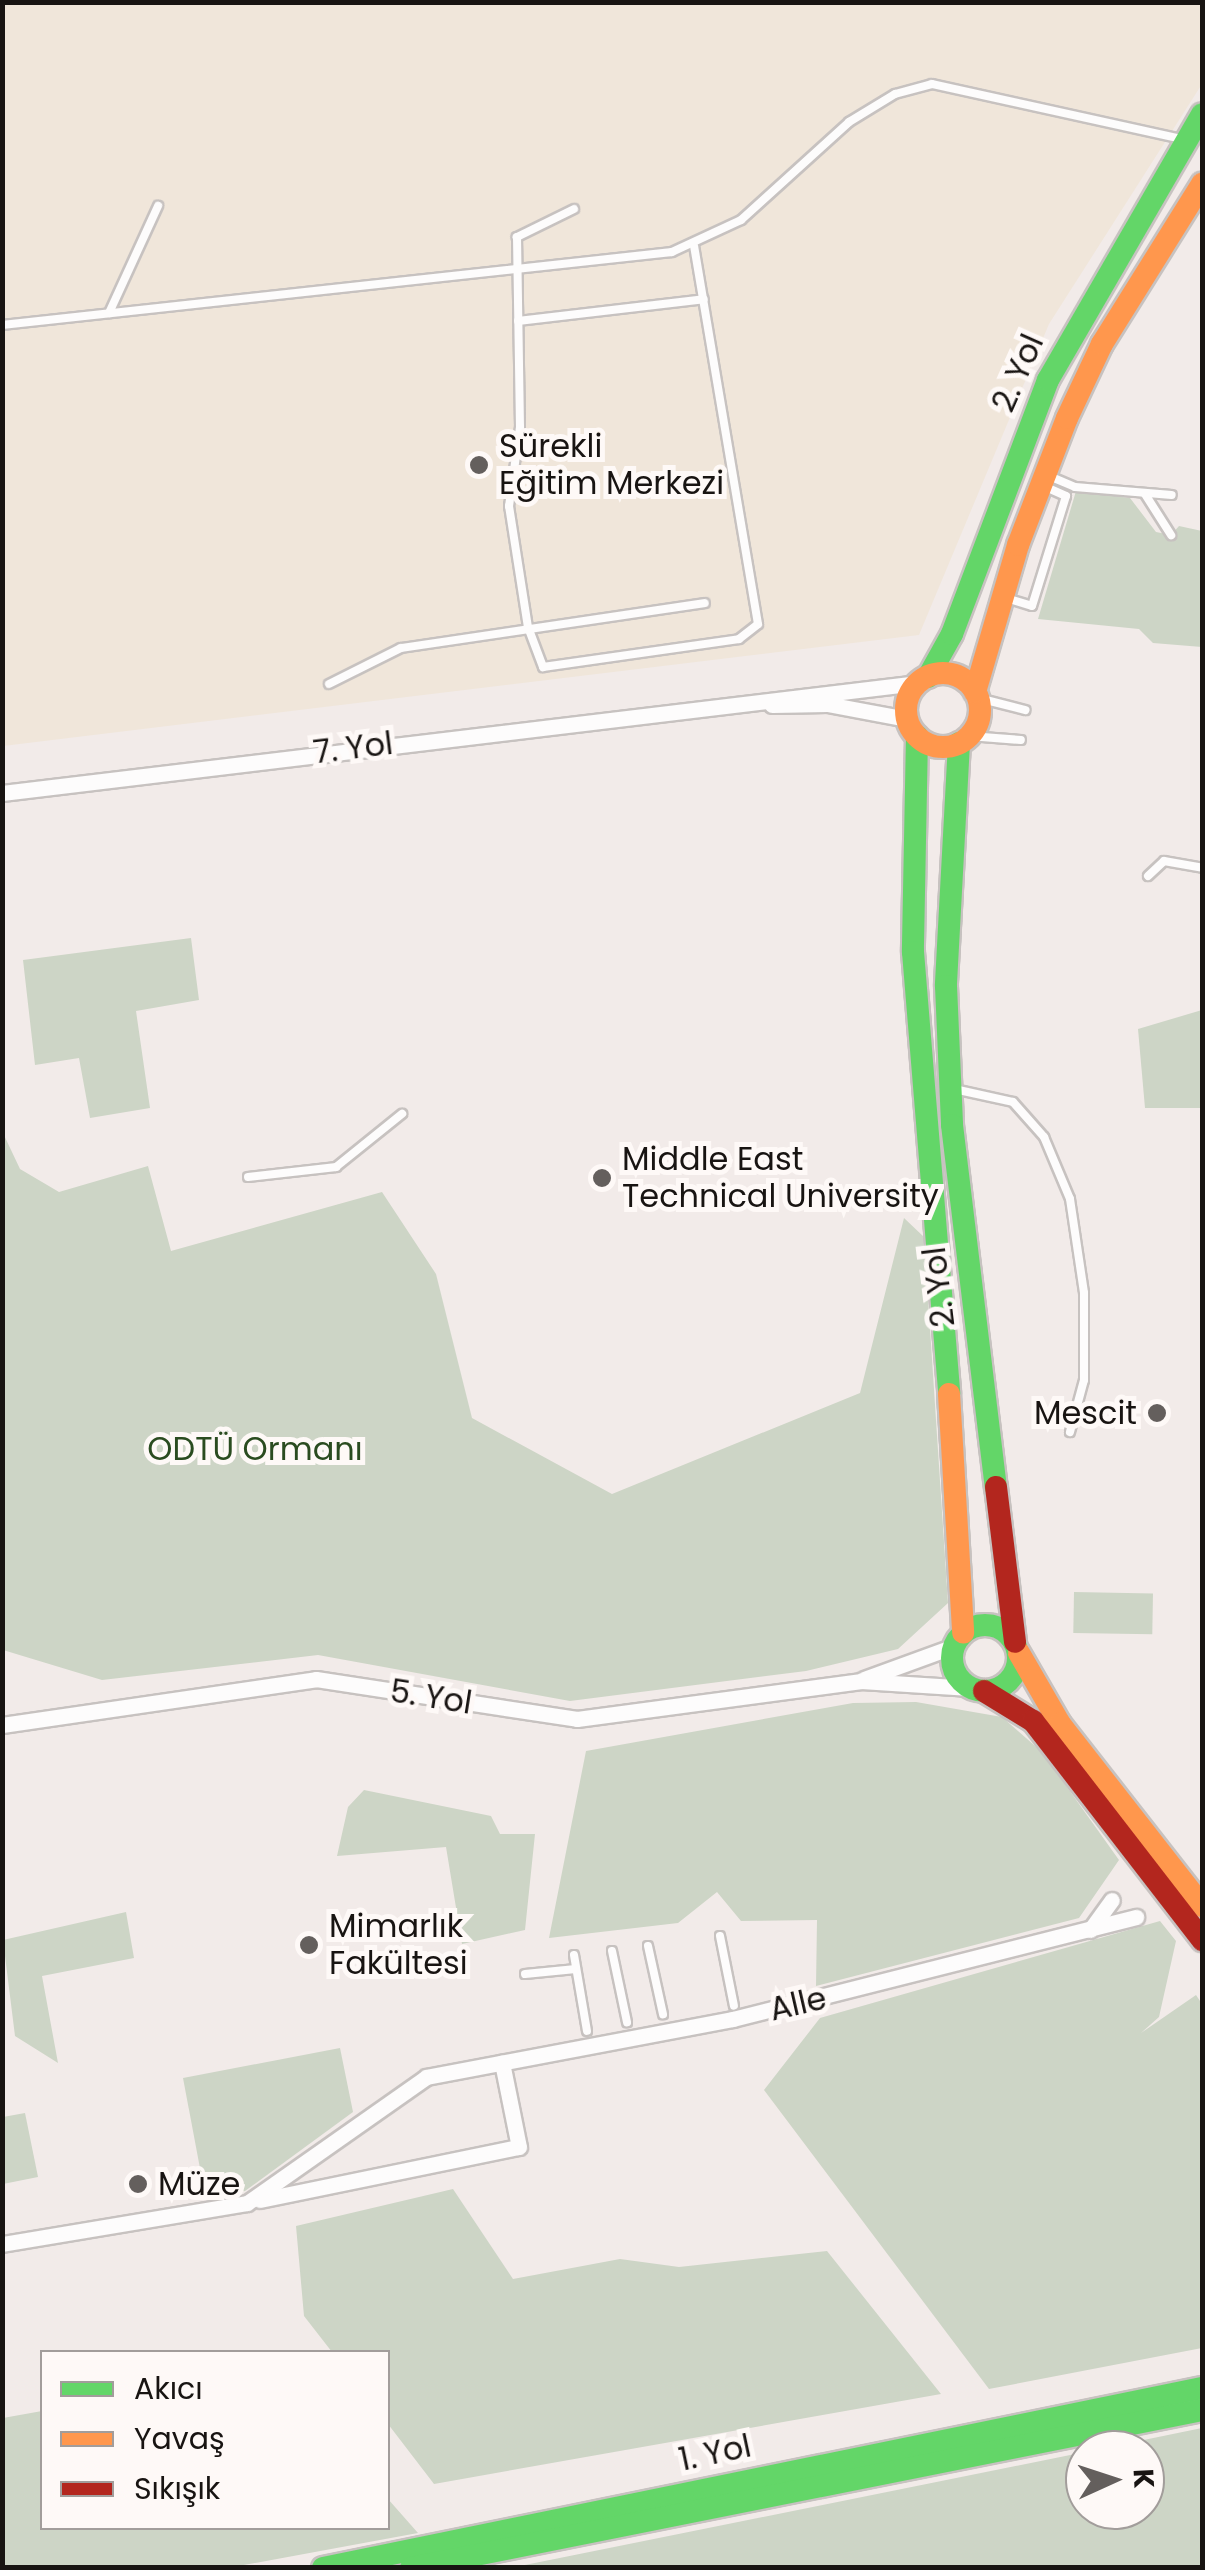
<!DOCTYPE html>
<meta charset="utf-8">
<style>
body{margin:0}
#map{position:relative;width:1205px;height:2570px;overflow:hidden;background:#f2ebe9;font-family:Poppins,sans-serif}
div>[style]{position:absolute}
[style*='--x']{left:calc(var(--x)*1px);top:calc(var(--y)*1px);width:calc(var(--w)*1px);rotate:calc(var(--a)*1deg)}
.commercial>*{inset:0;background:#f0e6da}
.green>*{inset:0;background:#cdd5c6;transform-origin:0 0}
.roads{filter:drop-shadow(2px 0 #c7c2c0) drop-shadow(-2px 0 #c7c2c0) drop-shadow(0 2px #c7c2c0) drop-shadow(0 -2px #c7c2c0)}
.lane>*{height:8px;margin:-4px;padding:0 4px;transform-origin:4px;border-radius:4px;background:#fdfcfc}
.street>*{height:15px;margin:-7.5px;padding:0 7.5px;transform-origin:7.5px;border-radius:7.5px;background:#fdfcfc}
.fast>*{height:22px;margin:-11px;padding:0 11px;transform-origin:11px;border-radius:11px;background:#63d668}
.fast>.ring{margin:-11px;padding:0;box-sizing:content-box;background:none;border:22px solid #63d668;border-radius:50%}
.slow>*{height:22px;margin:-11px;padding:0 11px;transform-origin:11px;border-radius:11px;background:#ff974d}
.slow>.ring{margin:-11px;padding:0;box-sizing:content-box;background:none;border:22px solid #ff974d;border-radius:50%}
.jam>*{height:22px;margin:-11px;padding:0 11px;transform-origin:11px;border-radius:11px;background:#b3261e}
.dots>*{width:28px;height:28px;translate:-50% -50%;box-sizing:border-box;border:5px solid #fef9f7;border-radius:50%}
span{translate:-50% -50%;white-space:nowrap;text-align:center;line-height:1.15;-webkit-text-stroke:10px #fef9f7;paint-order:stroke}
.street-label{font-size:32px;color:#181412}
.poi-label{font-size:32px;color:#181412}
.left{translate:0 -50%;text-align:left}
.right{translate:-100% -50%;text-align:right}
.park-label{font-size:32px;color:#2a4c20}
.frame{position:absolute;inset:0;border:5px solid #181412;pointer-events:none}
.legend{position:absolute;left:40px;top:2350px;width:350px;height:180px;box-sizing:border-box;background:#fef9f7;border:2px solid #a29d9b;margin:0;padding:12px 18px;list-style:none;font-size:30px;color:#181412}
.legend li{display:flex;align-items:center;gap:20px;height:50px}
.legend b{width:50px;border:2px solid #a29d9b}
.north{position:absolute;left:1065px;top:2430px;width:100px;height:100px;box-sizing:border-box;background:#fef9f7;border:2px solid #a29d9b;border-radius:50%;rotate:87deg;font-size:28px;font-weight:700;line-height:40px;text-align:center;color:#181412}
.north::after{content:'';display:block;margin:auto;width:35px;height:45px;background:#645f5d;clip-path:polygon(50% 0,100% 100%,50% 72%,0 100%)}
</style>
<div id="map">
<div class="commercial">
<i style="clip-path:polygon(2px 3px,1202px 3px,1202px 84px,1049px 324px,919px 635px,3px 746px)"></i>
</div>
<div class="green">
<i style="clip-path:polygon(1076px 491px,1130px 498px,1156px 532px,1171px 535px,1179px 526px,1202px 531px,1202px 647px,1153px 643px,1139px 629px,1038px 619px)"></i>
<i style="clip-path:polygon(191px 938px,199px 1000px,136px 1011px,150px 1108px,90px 1118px,79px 1058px,35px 1065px,23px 960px)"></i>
<i style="clip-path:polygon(1202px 1010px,1202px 1108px,1145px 1108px,1138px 1029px)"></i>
<i style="clip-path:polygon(3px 1133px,20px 1169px,59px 1192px,148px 1166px,171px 1251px,382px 1192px,436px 1274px,472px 1418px,612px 1494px,860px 1393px,904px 1218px,924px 1237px,948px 1603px,898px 1649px,806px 1671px,570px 1701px,318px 1655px,102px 1680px,3px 1650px)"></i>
<i style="left:1074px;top:1592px;width:79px;height:41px;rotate:1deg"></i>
<i style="clip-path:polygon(916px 1702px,1002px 1717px,1042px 1752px,1119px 1860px,1079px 1918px,816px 1986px,817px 1920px,741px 1921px,717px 1892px,678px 1923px,549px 1938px,586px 1751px,853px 1703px)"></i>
<i style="clip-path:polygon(364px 1790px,491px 1816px,500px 1834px,535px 1834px,525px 1930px,462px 1944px,446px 1847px,337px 1856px,348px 1807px)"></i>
<i style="clip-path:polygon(126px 1912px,134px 1958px,42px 1976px,58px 2063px,15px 2036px,3px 1940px)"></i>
<i style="clip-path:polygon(1160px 1921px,1176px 1941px,1159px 2017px,1141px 2033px,1196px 1995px,1202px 2004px,1202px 2348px,989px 2389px,764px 2090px,820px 2018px)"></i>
<i style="clip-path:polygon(340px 2048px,353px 2112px,245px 2191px,206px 2200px,183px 2078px)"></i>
<i style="clip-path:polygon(25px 2113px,38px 2177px,3px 2184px,3px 2117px)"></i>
<i style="clip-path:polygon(453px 2189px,513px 2279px,620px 2259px,679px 2267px,827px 2251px,941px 2394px,434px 2484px,388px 2424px,388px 2352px,332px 2352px,304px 2316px,296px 2226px)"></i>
<i style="clip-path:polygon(42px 2411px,42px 2528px,388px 2528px,388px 2499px,418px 2533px,233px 2567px,3px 2567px,3px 2418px)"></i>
<i style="clip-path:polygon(1202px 2428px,1202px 2567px,515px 2567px,1085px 2452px,1085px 2510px,1145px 2510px,1145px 2450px,1095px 2450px)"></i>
</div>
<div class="roads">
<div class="lane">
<i style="--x:574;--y:209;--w:64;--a:153.8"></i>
<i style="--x:517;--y:237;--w:190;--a:89.1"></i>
<i style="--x:520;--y:427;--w:80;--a:97.9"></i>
<i style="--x:509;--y:506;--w:122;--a:81.1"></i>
<i style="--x:528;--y:627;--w:43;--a:69.4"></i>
<i style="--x:543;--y:667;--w:198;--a:-8.1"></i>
<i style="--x:739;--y:639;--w:24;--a:-38"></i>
<i style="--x:758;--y:624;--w:383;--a:-99.6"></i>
<i style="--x:109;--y:313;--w:118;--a:-65.4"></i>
<i style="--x:518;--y:321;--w:187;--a:-6.7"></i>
<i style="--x:2;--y:325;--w:674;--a:-6.22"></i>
<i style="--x:672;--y:252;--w:76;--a:-24.9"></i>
<i style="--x:741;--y:220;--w:146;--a:-42.2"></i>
<i style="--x:849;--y:122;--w:54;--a:-31.3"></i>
<i style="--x:895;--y:94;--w:38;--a:-15"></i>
<i style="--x:932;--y:84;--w:257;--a:12.4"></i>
<i style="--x:1049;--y:476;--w:28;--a:23"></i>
<i style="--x:1075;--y:487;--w:97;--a:4.7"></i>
<i style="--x:1145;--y:494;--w:49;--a:57.6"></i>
<i style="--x:1006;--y:598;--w:27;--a:17"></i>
<i style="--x:1032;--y:606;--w:115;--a:-72.8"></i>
<i style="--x:1066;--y:496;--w:24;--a:-156"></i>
<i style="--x:329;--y:684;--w:80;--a:-26.6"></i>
<i style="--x:401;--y:648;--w:307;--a:-8.4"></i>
<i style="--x:978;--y:698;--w:49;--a:14.3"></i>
<i style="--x:969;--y:736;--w:52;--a:4.4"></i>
<i style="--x:1148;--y:876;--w:22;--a:-43"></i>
<i style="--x:1164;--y:861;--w:39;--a:10"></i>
<i style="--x:954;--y:1089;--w:60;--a:12.4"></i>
<i style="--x:1013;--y:1102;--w:47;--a:48.5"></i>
<i style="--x:1044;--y:1137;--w:67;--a:67.2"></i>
<i style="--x:1070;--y:1199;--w:95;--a:81.5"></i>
<i style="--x:1084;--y:1293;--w:87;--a:90"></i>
<i style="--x:1084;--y:1380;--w:54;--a:105.1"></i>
<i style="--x:248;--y:1177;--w:89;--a:-6.5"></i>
<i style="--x:336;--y:1167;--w:85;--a:-38.8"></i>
<i style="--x:720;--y:1936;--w:71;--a:78.7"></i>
<i style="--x:648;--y:1946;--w:70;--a:77.6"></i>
<i style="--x:612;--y:1951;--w:73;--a:78.1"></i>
<i style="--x:574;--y:1955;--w:77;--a:80.3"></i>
<i style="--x:525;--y:1974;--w:51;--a:-5.6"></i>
</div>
<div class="street">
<i style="--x:772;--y:705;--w:55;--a:-1"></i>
<i style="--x:827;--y:704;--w:81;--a:10.6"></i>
<i style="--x:2;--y:793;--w:923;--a:-6.85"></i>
<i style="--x:864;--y:1679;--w:96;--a:-20.1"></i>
<i style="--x:2;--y:1725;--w:317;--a:-8.3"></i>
<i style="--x:316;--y:1679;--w:264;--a:8.7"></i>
<i style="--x:577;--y:1719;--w:287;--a:-7.6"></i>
<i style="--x:861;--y:1681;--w:109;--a:3.7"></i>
<i style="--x:1090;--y:1930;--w:37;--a:-54"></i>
<i style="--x:260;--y:2200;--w:264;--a:-11.6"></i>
<i style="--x:519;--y:2147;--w:86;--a:-101.4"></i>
<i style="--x:2;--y:2244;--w:248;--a:-9.5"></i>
<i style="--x:247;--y:2203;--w:219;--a:-35.1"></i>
<i style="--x:426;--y:2077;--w:312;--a:-10.7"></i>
<i style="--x:733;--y:2019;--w:416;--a:-14.2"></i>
</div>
<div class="fast">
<i style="--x:928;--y:677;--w:49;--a:-60.8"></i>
<i style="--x:952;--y:634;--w:272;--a:-69.3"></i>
<i style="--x:1048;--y:380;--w:307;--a:-59.9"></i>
<i style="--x:917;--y:736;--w:216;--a:91.1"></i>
<i style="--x:913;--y:952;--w:443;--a:85.3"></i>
<i style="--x:959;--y:743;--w:243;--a:93.1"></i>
<i style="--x:946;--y:986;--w:139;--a:87.5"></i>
<i style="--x:952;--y:1125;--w:365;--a:83.1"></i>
<i class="ring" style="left:952px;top:1625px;width:44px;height:44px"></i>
<i style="--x:323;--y:2568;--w:897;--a:-11.57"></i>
<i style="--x:411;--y:2568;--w:807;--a:-11.3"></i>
</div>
<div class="slow">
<i class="ring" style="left:906px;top:673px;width:52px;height:52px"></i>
<i style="--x:975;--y:692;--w:153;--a:-73.7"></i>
<i style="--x:1018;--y:545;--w:136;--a:-68.9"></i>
<i style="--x:1067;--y:418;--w:82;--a:-64.7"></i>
<i style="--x:1102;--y:344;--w:189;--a:-58"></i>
<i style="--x:949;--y:1394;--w:239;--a:86.6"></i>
<i style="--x:1019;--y:1653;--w:82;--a:60"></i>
<i style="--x:1060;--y:1724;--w:231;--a:52"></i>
</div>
<div class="jam">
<i style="--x:996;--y:1487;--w:156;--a:83"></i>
<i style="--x:984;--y:1691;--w:57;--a:31.5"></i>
<i style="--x:1033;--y:1721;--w:277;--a:52.3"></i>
</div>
</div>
<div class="dots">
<i style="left:479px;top:465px;background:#645f5d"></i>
<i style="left:602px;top:1178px;background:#645f5d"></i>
<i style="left:1157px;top:1413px;background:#645f5d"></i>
<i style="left:309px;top:1945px;background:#645f5d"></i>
<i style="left:138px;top:2184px;background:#645f5d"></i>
</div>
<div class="street-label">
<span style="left:1018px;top:373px;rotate:-66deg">2. Yol</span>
<span style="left:353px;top:748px;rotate:-7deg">7. Yol</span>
<span style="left:939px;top:1287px;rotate:-97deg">2. Yol</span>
<span style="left:431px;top:1697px;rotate:9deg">5. Yol</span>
<span style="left:798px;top:2004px;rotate:-13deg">Alle</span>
<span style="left:715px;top:2453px;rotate:-12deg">1. Yol</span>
</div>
<div class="poi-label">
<span class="left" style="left:499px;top:465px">Sürekli<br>Eğitim Merkezi</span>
<span class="left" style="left:622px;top:1178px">Middle East<br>Technical University</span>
<span class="right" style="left:1137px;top:1413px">Mescit</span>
<span class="left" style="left:329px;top:1945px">Mimarlık<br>Fakültesi</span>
<span class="left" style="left:158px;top:2184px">Müze</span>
</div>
<div class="park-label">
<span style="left:255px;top:1449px">ODTÜ Ormanı</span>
</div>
<div class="frame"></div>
<ul class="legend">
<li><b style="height:12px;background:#63d668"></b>Akıcı</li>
<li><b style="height:12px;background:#ff974d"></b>Yavaş</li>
<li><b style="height:12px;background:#b3261e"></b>Sıkışık</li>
</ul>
<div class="north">K</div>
</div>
